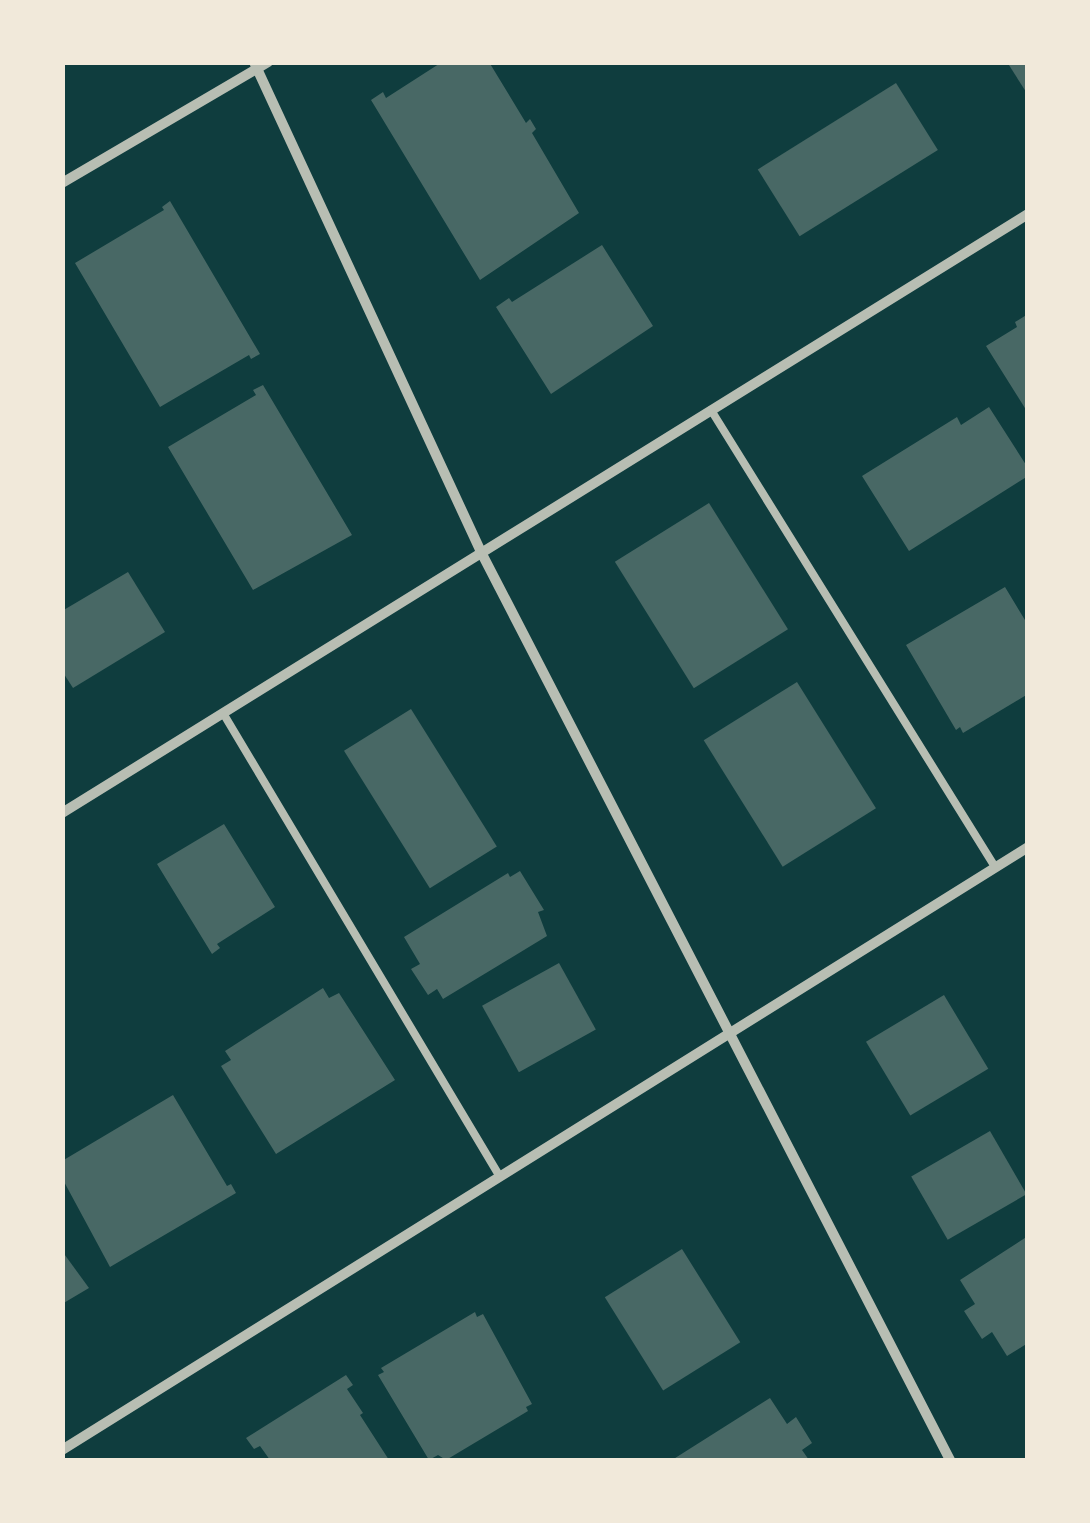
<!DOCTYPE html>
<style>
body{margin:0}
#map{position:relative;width:1090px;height:1523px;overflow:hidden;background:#0f3d3e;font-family:Signika,sans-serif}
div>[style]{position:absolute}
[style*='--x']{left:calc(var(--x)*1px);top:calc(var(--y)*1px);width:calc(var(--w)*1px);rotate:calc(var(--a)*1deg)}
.building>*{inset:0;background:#486865;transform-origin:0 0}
.service>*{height:8px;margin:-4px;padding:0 4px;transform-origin:4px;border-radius:4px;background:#b8beb3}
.minor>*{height:10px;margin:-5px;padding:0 5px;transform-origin:5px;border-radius:5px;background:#b8beb3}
span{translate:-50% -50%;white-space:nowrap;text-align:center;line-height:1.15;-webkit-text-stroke:8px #f1e9da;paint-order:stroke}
.frame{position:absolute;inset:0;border:65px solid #f1e9da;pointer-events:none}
</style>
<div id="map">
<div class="building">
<i style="clip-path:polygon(442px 62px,489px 62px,526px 123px,530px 119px,536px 129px,532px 133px,579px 213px,480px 280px,371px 100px,383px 92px,386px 98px)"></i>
<i style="clip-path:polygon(1007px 62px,1028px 62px,1028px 95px)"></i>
<i style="left:896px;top:83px;width:79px;height:163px;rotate:58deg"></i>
<i style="clip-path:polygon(170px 201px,260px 354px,251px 359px,249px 355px,160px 407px,75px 263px,164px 210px,162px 207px)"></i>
<i style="clip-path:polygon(602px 245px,653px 326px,551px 394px,496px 307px,509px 298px,512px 302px)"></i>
<i style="clip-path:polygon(1028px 314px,1028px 413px,986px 346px,1017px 327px,1015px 322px)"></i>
<i style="clip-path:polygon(263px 385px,352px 535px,253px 590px,168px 447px,256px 395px,253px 390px)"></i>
<i style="clip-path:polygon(989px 407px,1028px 468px,1028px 476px,909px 551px,862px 476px,957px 417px,961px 425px)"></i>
<i style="left:709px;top:503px;width:149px;height:111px;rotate:58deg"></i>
<i style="clip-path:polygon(128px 572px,165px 632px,73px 688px,62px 671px,62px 611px)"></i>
<i style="clip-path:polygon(1005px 587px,1028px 625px,1028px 694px,963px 733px,960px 727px,956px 730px,906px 645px)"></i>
<i style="left:797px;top:682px;width:149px;height:110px;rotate:58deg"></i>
<i style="left:411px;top:709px;width:162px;height:79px;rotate:58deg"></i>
<i style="clip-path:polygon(224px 824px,275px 907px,217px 944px,220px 948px,212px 954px,157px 864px)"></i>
<i style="clip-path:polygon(520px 871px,544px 910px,538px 912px,547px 936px,443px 999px,437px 989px,428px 995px,411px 969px,420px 964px,404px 937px,508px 873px,510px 877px)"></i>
<i style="left:559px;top:963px;width:76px;height:88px;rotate:61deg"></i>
<i style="clip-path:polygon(323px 988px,329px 998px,339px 993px,395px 1080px,276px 1154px,221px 1066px,231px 1060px,225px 1051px)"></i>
<i style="left:944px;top:995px;width:86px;height:91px;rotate:59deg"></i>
<i style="clip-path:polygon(173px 1095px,227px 1186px,231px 1184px,236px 1193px,110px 1267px,62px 1178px,62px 1161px)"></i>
<i style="left:990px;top:1131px;width:73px;height:91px;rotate:60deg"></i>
<i style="clip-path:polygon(1028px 1236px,1028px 1343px,1007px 1356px,992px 1332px,982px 1339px,964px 1311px,975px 1304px,960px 1280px)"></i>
<i style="left:682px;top:1249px;width:110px;height:91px;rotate:58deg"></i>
<i style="clip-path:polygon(62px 1251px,89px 1288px,62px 1304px)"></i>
<i style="clip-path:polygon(475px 1312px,477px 1317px,483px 1314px,532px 1404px,526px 1407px,528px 1411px,446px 1460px,438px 1455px,429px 1460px,378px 1375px,384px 1372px,381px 1368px)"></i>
<i style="clip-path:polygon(346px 1375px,353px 1385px,347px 1389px,363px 1413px,360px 1415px,389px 1460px,270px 1460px,260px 1446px,254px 1449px,246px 1438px)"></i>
<i style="clip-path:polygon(770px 1398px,787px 1424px,796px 1417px,812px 1443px,802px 1450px,809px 1460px,672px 1460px)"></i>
</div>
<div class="service">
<i style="--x:711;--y:410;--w:538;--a:58.14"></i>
<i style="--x:223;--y:713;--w:540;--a:59.16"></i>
</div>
<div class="minor">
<i style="--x:254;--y:62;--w:540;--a:65.14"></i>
<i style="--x:481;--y:552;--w:1022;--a:62.68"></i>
<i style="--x:62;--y:183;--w:239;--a:-30.4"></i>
<i style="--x:62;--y:813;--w:1137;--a:-31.8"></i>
<i style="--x:62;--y:1450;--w:1139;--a:-31.97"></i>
</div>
<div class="frame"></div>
</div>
